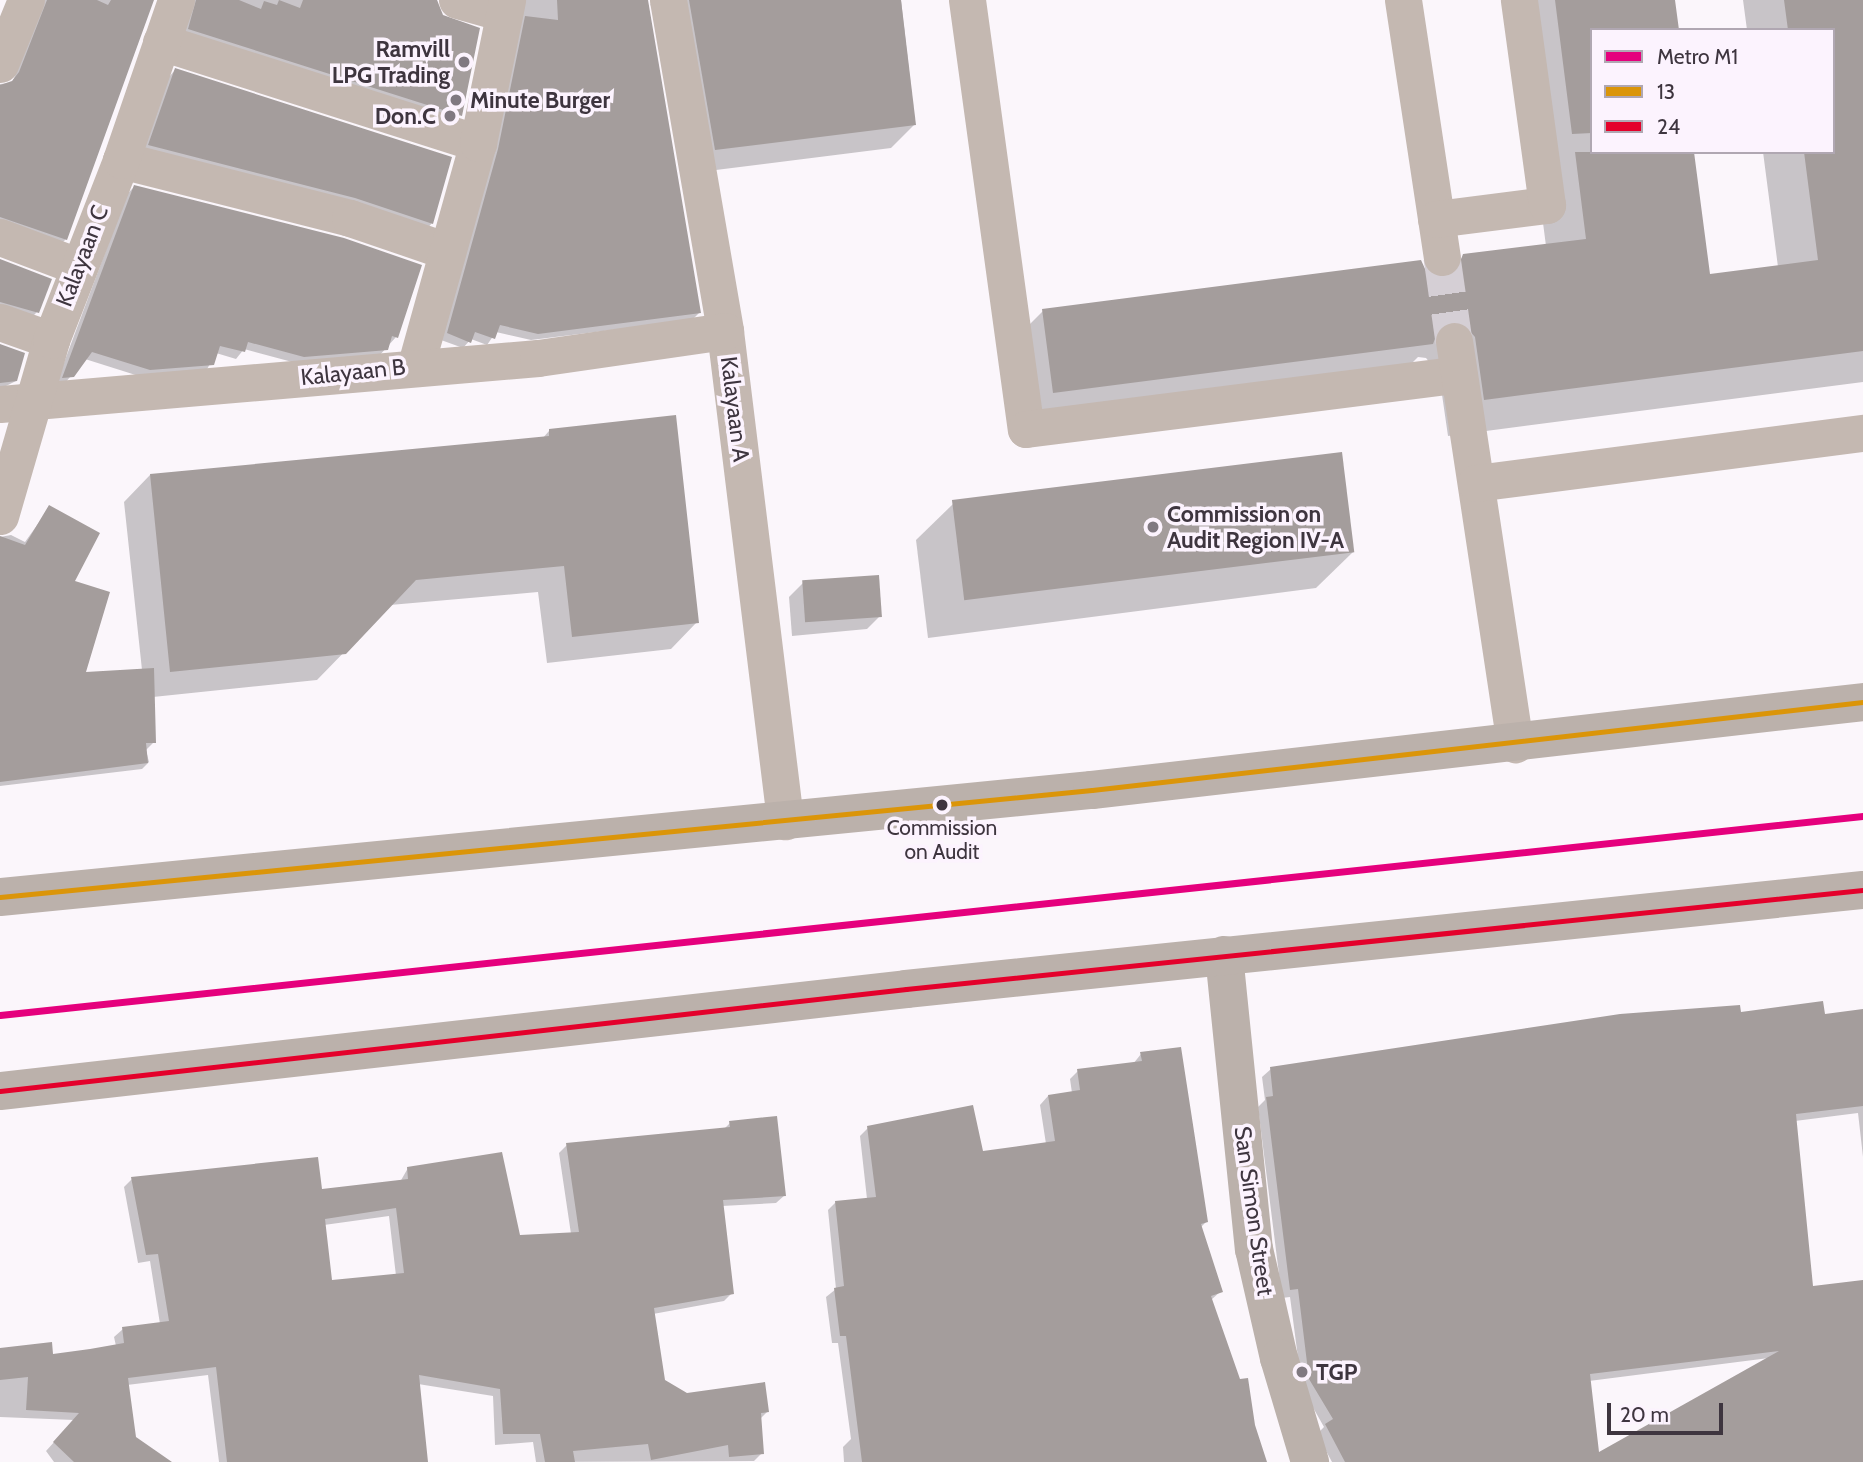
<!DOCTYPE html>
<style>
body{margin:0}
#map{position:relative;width:1863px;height:1462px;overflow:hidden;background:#fbf6fb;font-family:Cabin,sans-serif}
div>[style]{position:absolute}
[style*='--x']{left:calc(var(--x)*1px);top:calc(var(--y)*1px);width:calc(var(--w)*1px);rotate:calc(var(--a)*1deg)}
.shadow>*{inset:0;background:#0003}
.building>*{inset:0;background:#a49d9c;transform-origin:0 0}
.minor-tunnel>*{height:37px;margin-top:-18.5px;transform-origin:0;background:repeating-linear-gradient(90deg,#d5cfd5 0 37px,transparent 0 55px)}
.minor>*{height:37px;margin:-18.5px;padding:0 18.5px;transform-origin:18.5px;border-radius:18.5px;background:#c4b8b1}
.major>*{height:38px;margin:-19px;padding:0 19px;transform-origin:19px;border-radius:19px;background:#bbb1ab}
.bus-1>*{height:5px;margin:-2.5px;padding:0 2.5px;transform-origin:2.5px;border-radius:2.5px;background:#db9509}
.bus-2>*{height:5px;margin:-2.5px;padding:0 2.5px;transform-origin:2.5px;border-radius:2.5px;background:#e4002b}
.metro-1>*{height:7px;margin:-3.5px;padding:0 3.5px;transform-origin:3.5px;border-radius:3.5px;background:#e5007d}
.dots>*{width:19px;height:19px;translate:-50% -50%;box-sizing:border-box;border:4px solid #fcf3fe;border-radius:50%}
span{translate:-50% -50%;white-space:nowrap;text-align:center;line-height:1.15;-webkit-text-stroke:7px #fcf3fe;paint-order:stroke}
.bus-label{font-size:21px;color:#3e353f}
.poi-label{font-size:23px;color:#3e353f;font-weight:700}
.right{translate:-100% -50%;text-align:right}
.left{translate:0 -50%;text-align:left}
.street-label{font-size:23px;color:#3e353f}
.legend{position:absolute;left:1590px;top:28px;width:245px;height:126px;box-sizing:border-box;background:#fcf3fe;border:2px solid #b0a7b2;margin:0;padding:9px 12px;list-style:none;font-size:21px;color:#3e353f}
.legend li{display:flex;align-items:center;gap:14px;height:35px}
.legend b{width:35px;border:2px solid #b0a7b2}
.scale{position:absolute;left:1607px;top:1403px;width:116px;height:32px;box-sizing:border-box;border:4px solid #3e353f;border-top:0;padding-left:9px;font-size:21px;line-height:24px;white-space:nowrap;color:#3e353f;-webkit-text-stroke:5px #fcf3fe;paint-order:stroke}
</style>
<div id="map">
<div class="shadow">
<i style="clip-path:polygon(37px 0,152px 0,66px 239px,59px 246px,0 224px,0 84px,12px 83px,40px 15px)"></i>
<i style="clip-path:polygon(188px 0,437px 0,460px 115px,454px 122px,183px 35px)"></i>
<i style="clip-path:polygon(518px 0,646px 0,699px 313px,692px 320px,531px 340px,496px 332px,487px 345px,471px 339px,463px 348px,441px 340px)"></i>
<i style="clip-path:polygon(655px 0,901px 0,915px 124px,891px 148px,692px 173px,660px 10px,650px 5px)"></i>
<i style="clip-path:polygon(1514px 0,1673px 0,1592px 30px,1592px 152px,1709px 276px,1778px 267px,1763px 152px,1833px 152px,1833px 30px,1747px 30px,1743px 0,1863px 0,1863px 382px,1448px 436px,1439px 374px,1426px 358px,1418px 357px,1395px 380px,1017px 429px,1007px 347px,1043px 311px,1425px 272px,1441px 278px,1464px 256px,1546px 246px)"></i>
<i style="clip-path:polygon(175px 70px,432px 223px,426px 230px,143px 151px,169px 77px)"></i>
<i style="clip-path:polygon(134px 187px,420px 266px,396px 337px,379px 356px,296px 363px,244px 349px,236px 359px,216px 353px,206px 371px,142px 377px,85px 359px,65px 383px,56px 384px,127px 194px)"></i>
<i style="clip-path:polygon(0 261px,37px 312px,30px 319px,0 311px)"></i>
<i style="clip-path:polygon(0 344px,16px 381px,0 389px)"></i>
<i style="clip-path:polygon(549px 431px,697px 622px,671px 649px,547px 663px,538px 592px,390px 605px,317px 680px,153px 697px,154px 742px,146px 750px,149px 762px,142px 769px,0 786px,0 537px,11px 535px,25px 542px,50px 507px,72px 582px,83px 674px,142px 670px,124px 502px,150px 475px,542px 439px)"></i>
<i style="clip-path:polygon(953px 504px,1353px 552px,1316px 588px,928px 638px,916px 540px)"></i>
<i style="clip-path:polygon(803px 583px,880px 616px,867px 629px,792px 636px,789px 597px)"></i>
<i style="clip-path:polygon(1863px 1011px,1863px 1157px,1858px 1113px,1795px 1121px,1812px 1288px,1863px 1282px,1863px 1462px,1597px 1462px,1769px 1358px,1589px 1381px,1561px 1462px,1332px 1462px,1317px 1434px,1324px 1427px,1302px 1388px,1290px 1297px,1282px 1298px,1258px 1107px,1265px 1100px,1262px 1077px,1271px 1069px,1739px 1014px,1823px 1016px)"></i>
<i style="clip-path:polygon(1141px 1054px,1206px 1222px,1201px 1227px,1221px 1291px,1211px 1300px,1266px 1462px,844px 1462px,843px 1447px,851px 1439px,838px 1343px,832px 1343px,826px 1297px,836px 1289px,828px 1210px,836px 1202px,867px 1199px,860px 1136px,868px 1128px,981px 1153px,1046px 1144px,1040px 1105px,1048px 1096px,1072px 1093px,1070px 1079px,1078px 1071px,1133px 1064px)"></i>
<i style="clip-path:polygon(evenodd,730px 1123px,785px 1195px,776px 1203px,722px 1206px,732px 1293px,724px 1301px,653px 1314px,664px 1381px,687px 1395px,767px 1412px,760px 1419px,762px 1453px,754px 1461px,536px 1462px,533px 1442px,495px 1445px,493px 1396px,418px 1384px,427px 1462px,219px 1462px,208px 1375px,127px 1385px,135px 1438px,169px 1462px,54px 1462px,46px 1451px,74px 1420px,0 1417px,0 1350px,51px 1356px,116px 1346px,114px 1337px,123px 1329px,160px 1324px,150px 1261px,138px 1263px,124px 1187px,132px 1179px,321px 1191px,400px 1182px,408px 1168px,518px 1237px,571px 1234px,559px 1153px,567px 1145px,724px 1129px,730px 1123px,389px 1216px,396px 1276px,331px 1282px,324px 1225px,389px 1216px)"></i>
</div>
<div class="building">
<i style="clip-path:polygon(47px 0,97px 0,108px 5px,111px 0,154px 0,67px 240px,0 217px,0 85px,12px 81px,19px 72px)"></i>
<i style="clip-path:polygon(196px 0,239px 0,261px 9px,264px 1px,277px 5px,279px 0,300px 8px,303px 0,437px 0,443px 15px,480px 28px,462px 116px,188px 29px)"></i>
<i style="clip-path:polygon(557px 0,648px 0,701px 313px,538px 334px,500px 325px,495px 339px,475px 332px,471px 343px,447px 333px,498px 149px,525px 16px,558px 20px)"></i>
<i style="clip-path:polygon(689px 0,901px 0,916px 125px,715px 150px)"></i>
<i style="clip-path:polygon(1555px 0,1675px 0,1679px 30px,1592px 30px,1592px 133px,1572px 134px)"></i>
<i style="clip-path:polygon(1784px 0,1863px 0,1863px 351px,1484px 400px,1475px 337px,1462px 322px,1452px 320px,1440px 325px,1433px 344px,1053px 393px,1042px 309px,1421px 260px,1426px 271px,1444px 278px,1456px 273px,1463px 254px,1586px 239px,1575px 152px,1694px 152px,1710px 274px,1818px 260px,1804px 152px,1833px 152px,1833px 30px,1788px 30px)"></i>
<i style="clip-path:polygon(175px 68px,452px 157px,433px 224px,355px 198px,148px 145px)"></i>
<i style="clip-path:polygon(134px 185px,344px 238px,422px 265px,398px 338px,392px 336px,388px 350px,304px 357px,248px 342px,245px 352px,220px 346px,214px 365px,150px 370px,92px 352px,74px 377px,62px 378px)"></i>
<i style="clip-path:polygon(0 259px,52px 279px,39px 313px,0 302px)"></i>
<i style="clip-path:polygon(0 344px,25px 353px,17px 381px,0 383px)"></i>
<i style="clip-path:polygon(676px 415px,699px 623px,572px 637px,564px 566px,416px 580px,346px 654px,170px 672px,150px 474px,549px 436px,549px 429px)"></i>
<i style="left:1342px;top:452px;width:101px;height:393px;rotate:83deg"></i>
<i style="clip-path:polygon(49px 505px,100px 533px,75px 581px,110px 592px,86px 672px,154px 668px,156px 743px,146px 743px,148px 763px,0 782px,0 536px,25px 545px)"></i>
<i style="left:879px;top:575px;width:42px;height:77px;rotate:86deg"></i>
<i style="clip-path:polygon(evenodd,1823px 1001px,1825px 1014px,1863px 1009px,1863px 1106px,1796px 1114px,1813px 1286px,1863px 1280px,1863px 1462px,1345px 1462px,1325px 1424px,1333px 1419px,1309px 1379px,1298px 1289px,1290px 1290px,1266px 1097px,1273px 1096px,1270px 1067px,1620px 1014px,1740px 1005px,1741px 1012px,1823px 1001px,1779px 1351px,1599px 1452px,1590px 1374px,1779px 1351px)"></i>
<i style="clip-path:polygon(1181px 1047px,1208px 1222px,1201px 1224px,1223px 1292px,1211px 1296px,1240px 1379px,1248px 1378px,1255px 1425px,1267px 1462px,862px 1462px,846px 1336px,840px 1336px,834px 1288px,844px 1286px,835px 1201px,876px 1197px,867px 1126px,973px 1105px,983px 1151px,1055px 1141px,1048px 1095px,1080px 1090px,1077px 1069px,1142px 1061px,1140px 1052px)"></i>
<i style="clip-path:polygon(evenodd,777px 1116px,786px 1196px,723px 1200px,734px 1294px,654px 1308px,665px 1380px,687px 1393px,765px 1382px,769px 1412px,761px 1413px,764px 1454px,729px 1457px,728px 1445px,651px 1460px,648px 1444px,573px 1451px,575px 1462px,545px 1462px,540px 1434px,503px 1434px,500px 1389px,419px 1375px,428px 1462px,227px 1462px,216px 1367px,128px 1378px,136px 1437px,172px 1462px,74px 1462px,53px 1442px,79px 1413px,26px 1410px,28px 1377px,0 1380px,0 1348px,52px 1342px,53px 1354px,90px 1349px,124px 1343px,122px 1327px,169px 1321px,158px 1254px,146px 1255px,131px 1177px,318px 1157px,322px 1189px,408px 1179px,407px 1167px,502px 1152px,520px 1235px,579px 1232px,566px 1143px,730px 1127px,729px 1121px,777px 1116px,396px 1208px,404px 1273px,332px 1280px,325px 1219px,396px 1208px)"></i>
</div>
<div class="minor-tunnel">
<i style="--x:1442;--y:257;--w:85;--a:81.9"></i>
</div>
<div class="minor">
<i style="--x:457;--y:0;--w:49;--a:15.5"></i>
<i style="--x:668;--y:0;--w:336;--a:80.2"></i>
<i style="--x:725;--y:331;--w:494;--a:83"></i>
<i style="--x:967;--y:0;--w:433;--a:82.2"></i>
<i style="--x:1026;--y:429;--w:436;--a:-7.2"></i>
<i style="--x:1403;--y:0;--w:260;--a:81.4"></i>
<i style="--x:161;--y:42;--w:333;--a:17.7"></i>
<i style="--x:0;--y:64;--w:69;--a:-67.9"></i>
<i style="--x:121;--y:160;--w:236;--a:14.2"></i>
<i style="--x:350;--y:218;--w:102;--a:18.8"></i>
<i style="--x:1436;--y:219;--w:112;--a:-7.2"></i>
<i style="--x:1547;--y:205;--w:207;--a:-97.8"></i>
<i style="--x:0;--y:237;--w:82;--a:20.6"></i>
<i style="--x:0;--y:322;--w:54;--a:19.4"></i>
<i style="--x:1454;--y:341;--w:408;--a:81.4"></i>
<i style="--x:415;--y:368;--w:234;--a:-74.4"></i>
<i style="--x:478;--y:143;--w:146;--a:-78.5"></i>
<i style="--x:0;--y:404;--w:540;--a:-4.89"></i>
<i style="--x:538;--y:358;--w:189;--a:-8.2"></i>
<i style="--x:1476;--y:483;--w:390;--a:-7.4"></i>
<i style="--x:0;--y:516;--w:183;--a:-73.8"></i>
<i style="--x:51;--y:340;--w:193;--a:-68.7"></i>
<i style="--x:121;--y:160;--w:169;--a:-71"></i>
</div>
<div class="major">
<i style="--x:0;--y:897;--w:1097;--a:-5.6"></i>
<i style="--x:1092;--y:790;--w:776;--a:-6.51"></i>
<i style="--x:1224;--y:955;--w:296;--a:84.2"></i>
<i style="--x:1254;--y:1249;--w:112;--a:77.1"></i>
<i style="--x:1279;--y:1358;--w:109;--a:73.4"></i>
<i style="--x:0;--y:1091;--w:912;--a:-6.42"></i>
<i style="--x:906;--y:989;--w:962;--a:-5.91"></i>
</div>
<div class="bus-1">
<i style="--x:0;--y:897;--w:1097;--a:-5.6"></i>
<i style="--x:1092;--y:790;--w:776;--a:-6.51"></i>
</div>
<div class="bus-2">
<i style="--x:0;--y:1091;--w:912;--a:-6.42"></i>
<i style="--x:906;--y:989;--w:962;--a:-5.91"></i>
</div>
<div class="metro-1">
<i style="--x:0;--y:1015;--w:1874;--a:-6.1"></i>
</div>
<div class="dots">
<i style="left:464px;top:62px;background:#807981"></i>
<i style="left:456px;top:100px;background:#807981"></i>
<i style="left:450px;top:116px;background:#807981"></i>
<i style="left:1153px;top:527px;background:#807981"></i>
<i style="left:942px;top:805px;background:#3e353f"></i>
<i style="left:1302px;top:1372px;background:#807981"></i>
</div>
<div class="bus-label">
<span style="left:942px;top:840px">Commission<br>on Audit</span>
</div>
<div class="poi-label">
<span class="right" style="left:450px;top:62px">Ramvill<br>LPG Trading</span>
<span class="left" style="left:470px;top:100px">Minute Burger</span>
<span class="right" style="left:436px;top:116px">Don.C</span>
<span class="left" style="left:1167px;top:527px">Commission on<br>Audit Region IV-A</span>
<span class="left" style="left:1316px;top:1372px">TGP</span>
</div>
<div class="street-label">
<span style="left:82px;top:256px;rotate:-69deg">Kalayaan C</span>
<span style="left:353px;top:372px;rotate:-6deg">Kalayaan B</span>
<span style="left:735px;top:409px;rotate:83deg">Kalayaan A</span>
<span style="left:1254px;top:1211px;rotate:82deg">San Simon Street</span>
</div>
<ul class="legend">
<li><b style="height:9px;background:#e5007d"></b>Metro M1</li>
<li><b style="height:9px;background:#db9509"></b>13</li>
<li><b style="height:9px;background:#e4002b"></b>24</li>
</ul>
<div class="scale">20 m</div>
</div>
